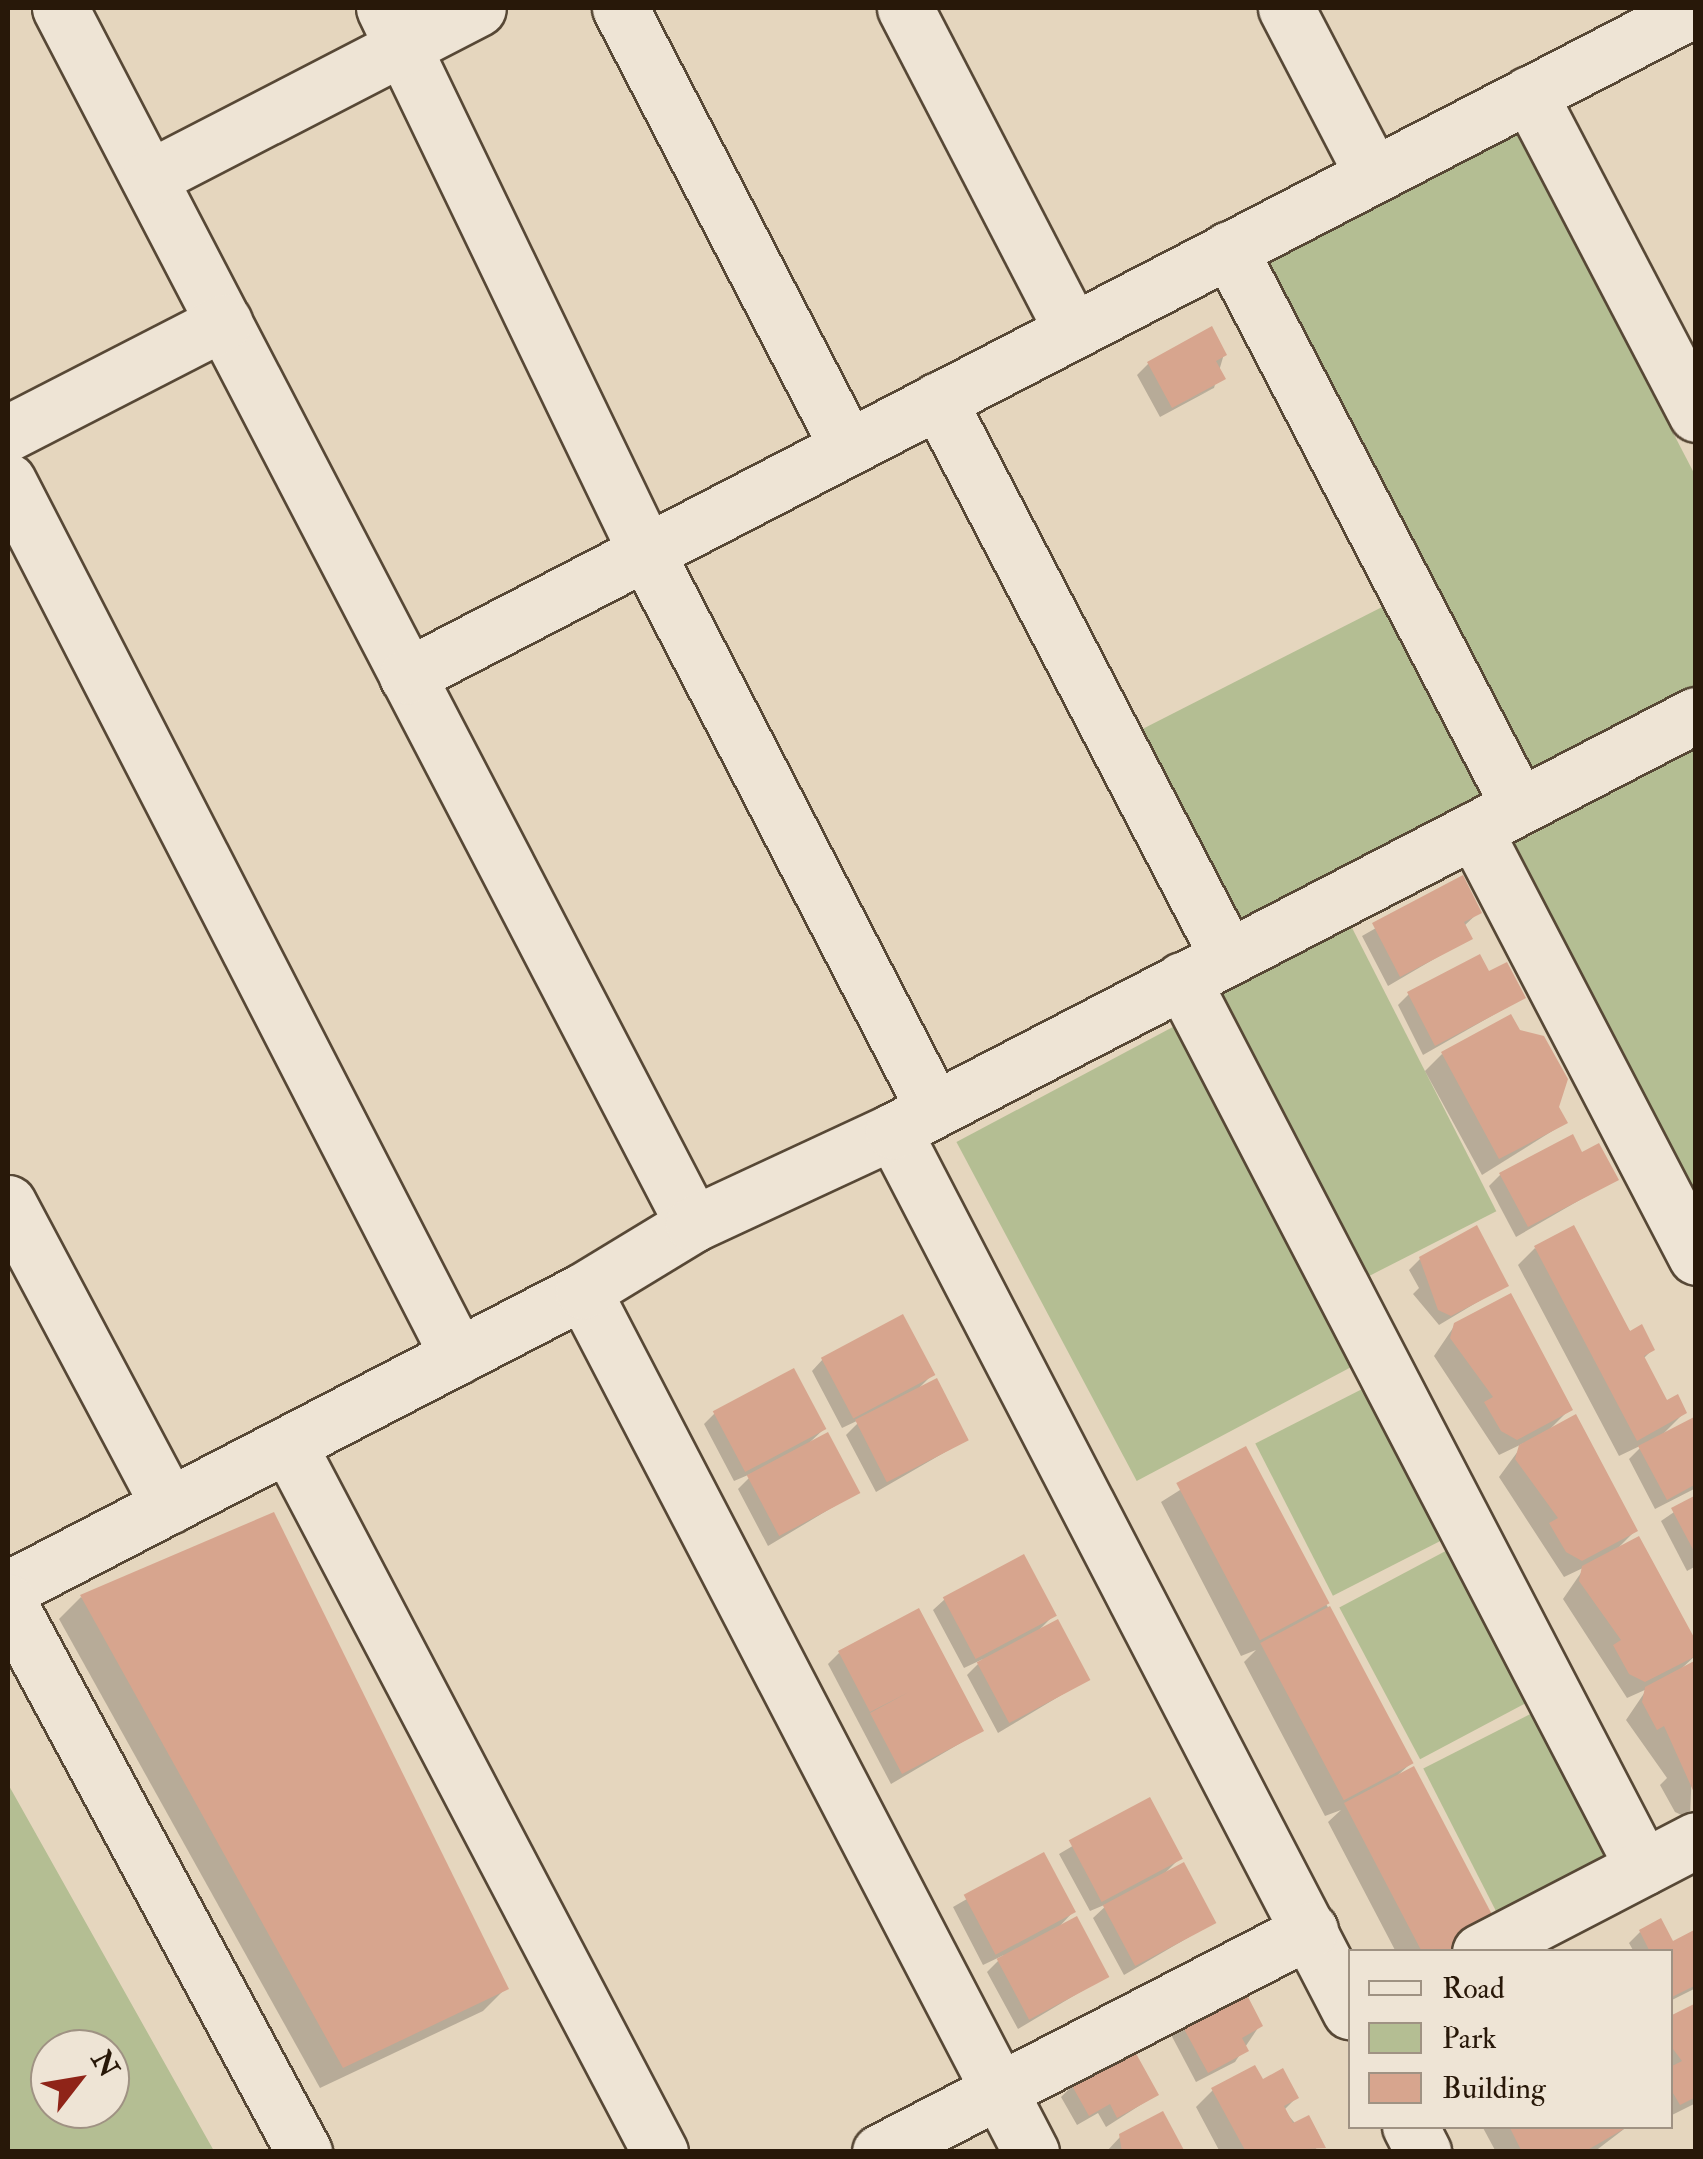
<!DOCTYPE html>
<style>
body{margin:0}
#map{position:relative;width:1703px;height:2159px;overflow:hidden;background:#e5d6be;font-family:"IM FELL Double Pica",serif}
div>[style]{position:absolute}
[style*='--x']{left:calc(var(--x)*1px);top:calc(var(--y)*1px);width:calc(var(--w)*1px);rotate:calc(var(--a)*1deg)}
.green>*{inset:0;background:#b4be93;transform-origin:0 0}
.shadow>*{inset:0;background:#0003}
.building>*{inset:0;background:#d7a58e;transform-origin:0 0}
.roads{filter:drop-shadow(2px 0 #574836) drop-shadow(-2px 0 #574836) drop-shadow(0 2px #574836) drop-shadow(0 -2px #574836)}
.minor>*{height:55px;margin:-27.5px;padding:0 27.5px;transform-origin:27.5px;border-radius:27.5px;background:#eee4d5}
span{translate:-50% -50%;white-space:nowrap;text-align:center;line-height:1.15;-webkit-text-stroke:8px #eee4d5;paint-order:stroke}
.frame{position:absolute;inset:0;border:10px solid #281809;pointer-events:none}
.legend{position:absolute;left:1348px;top:1949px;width:325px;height:180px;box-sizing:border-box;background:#eee4d5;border:2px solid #9f9283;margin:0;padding:12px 18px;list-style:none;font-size:30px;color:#281809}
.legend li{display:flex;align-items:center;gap:20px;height:50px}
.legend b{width:50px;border:2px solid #9f9283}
.north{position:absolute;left:30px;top:2029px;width:100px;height:100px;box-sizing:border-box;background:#eee4d5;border:2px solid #9f9283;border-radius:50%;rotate:59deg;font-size:28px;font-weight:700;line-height:40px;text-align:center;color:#281809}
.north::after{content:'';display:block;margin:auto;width:35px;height:45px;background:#8f2418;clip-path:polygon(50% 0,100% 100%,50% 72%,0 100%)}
</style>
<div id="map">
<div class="green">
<i style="clip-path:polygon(1510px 119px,1695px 475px,1695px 696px,1524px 786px,1248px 255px)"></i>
<i style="left:1386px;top:605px;width:228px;height:292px;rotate:63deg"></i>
<i style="clip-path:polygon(1695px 750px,1695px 1217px,1504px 849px)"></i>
<i style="left:1347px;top:918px;width:329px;height:146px;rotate:63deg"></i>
<i style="left:1186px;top:1020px;width:384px;height:260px;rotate:62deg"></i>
<i style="left:1372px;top:1384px;width:171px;height:131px;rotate:63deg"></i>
<i style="left:1455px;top:1546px;width:172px;height:131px;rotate:62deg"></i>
<i style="left:1540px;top:1709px;width:171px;height:131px;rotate:63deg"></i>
<i style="clip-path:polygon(evenodd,8px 1784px,214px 2151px,8px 2151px,8px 1784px,50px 2049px,110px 2049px,110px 2109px,50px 2109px,50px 2049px)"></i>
</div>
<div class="shadow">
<i style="clip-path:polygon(1224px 354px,1214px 388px,1160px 412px,1212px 389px,1160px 417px,1137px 375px,1148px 364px)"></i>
<i style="clip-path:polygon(1462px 879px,1479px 912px,1464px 926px,1470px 938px,1388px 986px,1362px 936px)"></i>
<i style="clip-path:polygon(1488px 975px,1523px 998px,1423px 1055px,1398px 1005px,1409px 994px)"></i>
<i style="clip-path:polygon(1442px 1054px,1556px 1107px,1565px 1123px,1482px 1175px,1425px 1071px)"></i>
<i style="clip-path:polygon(1581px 1155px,1616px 1179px,1516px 1237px,1489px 1186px,1500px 1175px)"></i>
<i style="clip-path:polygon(1535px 1248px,1652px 1350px,1643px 1359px,1666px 1403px,1684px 1413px,1662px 1435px,1696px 1419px,1696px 1488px,1655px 1509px,1629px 1459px,1644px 1444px,1619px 1456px,1518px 1265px)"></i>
<i style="clip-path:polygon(1420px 1259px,1506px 1285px,1439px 1325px,1413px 1294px,1419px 1288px,1409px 1270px)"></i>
<i style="clip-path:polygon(1455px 1325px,1570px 1409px,1550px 1429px,1635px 1531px,1617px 1549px,1696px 1655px,1681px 1669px,1696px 1663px,1690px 1819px,1675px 1812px,1660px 1785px,1667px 1778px,1626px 1720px,1647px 1689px,1627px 1698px,1563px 1599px,1585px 1567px,1564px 1577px,1499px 1477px,1524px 1443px,1499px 1455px,1434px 1356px)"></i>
<i style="clip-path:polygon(823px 1359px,932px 1375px,916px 1391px,966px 1440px,876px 1492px,846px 1435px,863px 1418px,842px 1428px,812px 1371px)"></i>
<i style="clip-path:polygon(715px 1413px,824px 1429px,809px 1443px,858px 1492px,768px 1546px,738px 1489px,755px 1472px,734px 1481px,704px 1424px)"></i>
<i style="clip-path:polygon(1245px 1449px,1410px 1764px,1397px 1776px,1457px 1952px,1396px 1952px,1328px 1822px,1341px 1810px,1325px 1816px,1244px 1662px,1256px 1650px,1241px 1656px,1161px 1502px)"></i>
<i style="clip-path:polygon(1696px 1497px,1696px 1566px,1687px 1571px,1661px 1521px)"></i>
<i style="clip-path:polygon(81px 1597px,506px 1988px,483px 2011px,320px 2088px,59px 1619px)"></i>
<i style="clip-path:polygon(945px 1599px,1054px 1615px,1038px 1631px,1088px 1679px,998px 1733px,967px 1675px,983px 1659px,964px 1668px,933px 1610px)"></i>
<i style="clip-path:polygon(839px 1653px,981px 1731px,891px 1784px,828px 1664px)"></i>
<i style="clip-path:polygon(1149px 1801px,1180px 1858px,1164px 1874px,1213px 1923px,1124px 1975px,1093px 1918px,1109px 1903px,1090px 1911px,1059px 1854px)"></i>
<i style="clip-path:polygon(1043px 1855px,1073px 1912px,1058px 1928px,1107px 1976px,1018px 2029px,987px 1972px,1004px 1955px,983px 1965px,953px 1907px)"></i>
<i style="clip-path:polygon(1696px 1931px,1696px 1988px,1670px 2001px,1670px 1952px,1634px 1952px,1629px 1943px,1640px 1932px,1672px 1944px)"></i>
<i style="clip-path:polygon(1230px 2005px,1260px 2025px,1235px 2062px,1196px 2082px,1168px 2029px)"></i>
<i style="clip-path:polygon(1696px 2006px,1696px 2103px,1670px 2116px,1670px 2019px)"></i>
<i style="clip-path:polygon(1262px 2082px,1296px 2098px,1284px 2110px,1319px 2152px,1220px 2152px,1196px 2107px,1213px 2090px)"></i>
<i style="clip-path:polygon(1074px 2084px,1156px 2095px,1106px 2127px,1098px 2113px,1077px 2125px,1061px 2097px)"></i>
<i style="clip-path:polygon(1482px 2126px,1628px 2126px,1594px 2152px,1496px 2152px)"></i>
<i style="clip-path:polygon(1121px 2136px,1182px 2152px,1106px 2152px)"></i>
</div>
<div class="building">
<i style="clip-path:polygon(1212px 326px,1227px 355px,1216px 361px,1226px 379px,1172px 408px,1147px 362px)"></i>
<i style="clip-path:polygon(1463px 875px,1482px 913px,1464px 922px,1473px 939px,1400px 977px,1372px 923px)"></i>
<i style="clip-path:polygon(1480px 954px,1489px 971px,1507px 962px,1526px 998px,1435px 1046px,1407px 992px)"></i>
<i style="clip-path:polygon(1511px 1014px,1520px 1030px,1544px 1036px,1568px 1079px,1559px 1107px,1568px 1123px,1499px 1159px,1441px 1052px)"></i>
<i style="clip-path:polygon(1573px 1134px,1582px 1152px,1599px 1143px,1619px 1180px,1528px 1227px,1499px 1173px)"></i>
<i style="clip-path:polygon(1477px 1225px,1509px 1286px,1451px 1316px,1438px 1310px,1419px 1257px)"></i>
<i style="clip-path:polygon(1574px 1225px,1630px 1331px,1642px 1324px,1655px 1350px,1644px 1356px,1667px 1400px,1678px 1394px,1687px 1413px,1637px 1441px,1534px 1246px)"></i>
<i style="clip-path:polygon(1511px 1293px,1573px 1410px,1517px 1440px,1501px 1431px,1484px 1402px,1493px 1397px,1450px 1338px,1454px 1323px)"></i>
<i style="left:903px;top:1314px;width:69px;height:93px;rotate:62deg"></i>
<i style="left:794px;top:1368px;width:69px;height:92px;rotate:62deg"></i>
<i style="left:937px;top:1378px;width:70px;height:92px;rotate:63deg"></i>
<i style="clip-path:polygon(1576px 1414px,1638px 1531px,1582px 1561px,1566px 1552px,1549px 1523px,1558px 1518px,1515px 1459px,1519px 1445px)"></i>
<i style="clip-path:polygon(1696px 1416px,1696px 1484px,1667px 1500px,1638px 1446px)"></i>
<i style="left:828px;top:1432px;width:69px;height:92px;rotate:62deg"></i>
<i style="left:1246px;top:1446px;width:178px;height:79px;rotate:62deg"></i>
<i style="clip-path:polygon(1696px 1495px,1696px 1555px,1671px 1508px)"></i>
<i style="clip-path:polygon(274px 1512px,509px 1989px,343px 2068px,80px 1595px)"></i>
<i style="clip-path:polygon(1639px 1536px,1696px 1641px,1696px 1656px,1645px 1682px,1629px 1674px,1613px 1645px,1621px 1640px,1579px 1581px,1582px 1566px)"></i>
<i style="left:1024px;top:1554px;width:70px;height:92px;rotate:62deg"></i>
<i style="left:1330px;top:1606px;width:178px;height:79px;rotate:62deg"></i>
<i style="clip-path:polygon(919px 1608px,984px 1731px,902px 1774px,870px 1713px,909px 1692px,870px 1712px,838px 1651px)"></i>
<i style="left:1058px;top:1619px;width:69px;height:92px;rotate:62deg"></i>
<i style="clip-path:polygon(1696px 1660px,1696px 1797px,1664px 1726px,1657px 1730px,1642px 1702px,1645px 1687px)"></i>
<i style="clip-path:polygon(1414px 1766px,1497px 1924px,1445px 1952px,1422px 1952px,1344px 1803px)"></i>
<i style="left:1150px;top:1797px;width:70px;height:92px;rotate:62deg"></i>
<i style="left:1044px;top:1852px;width:68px;height:91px;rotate:62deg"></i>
<i style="left:1184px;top:1862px;width:69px;height:92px;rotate:62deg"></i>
<i style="left:1077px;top:1916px;width:69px;height:91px;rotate:62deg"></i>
<i style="clip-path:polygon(1661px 1918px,1673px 1941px,1696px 1929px,1696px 1985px,1670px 1998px,1670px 1952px,1650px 1952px,1639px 1930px)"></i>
<i style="clip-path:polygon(1225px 1991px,1231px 2002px,1246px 1993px,1263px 2026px,1242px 2038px,1249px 2051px,1208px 2073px,1177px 2016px)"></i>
<i style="clip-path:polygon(1696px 2003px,1696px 2097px,1680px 2105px,1670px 2088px,1670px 2067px,1682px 2061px,1670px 2045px,1670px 2016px)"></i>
<i style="clip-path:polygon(1128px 2039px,1159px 2095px,1117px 2118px,1110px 2104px,1089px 2116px,1071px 2084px)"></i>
<i style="clip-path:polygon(1255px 2065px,1263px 2079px,1283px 2068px,1299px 2098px,1284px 2106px,1293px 2123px,1309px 2115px,1326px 2148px,1246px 2152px,1211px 2088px)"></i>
<i style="clip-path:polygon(1163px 2111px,1185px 2152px,1122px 2152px,1119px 2134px)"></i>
<i style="clip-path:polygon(1509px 2126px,1629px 2126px,1584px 2152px,1522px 2152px)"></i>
</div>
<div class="roads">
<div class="minor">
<i style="--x:60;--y:8;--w:1371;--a:62.5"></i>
<i style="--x:384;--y:8;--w:604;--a:64.28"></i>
<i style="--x:646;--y:552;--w:627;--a:62.66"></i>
<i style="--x:620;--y:8;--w:495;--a:62.6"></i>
<i style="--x:905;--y:8;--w:363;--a:62.6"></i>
<i style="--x:1286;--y:8;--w:188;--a:62.5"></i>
<i style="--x:1529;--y:94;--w:361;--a:62.4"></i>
<i style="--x:149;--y:178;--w:370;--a:-27.3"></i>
<i style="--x:1229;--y:249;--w:628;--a:62.5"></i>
<i style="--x:938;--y:400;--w:628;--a:62.5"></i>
<i style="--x:8;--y:433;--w:243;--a:-27.2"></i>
<i style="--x:8;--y:481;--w:984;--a:62.78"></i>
<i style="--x:407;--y:676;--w:1452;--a:-27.39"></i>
<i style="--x:1474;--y:830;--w:481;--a:62.5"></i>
<i style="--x:1182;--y:980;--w:1000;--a:62.54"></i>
<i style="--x:893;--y:1131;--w:992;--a:62.56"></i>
<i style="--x:8;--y:1203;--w:343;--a:62"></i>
<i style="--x:583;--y:1291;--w:971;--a:62.51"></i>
<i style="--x:288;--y:1444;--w:800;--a:62.28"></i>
<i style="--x:8;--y:1589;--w:648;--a:-27.4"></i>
<i style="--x:583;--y:1291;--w:129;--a:-31.3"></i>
<i style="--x:693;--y:1224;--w:221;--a:-24.9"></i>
<i style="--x:893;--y:1131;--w:904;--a:-27.39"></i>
<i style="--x:8;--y:1602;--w:625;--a:61.71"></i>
<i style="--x:1480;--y:1952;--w:243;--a:-27.4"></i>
<i style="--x:1410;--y:2126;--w:29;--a:63"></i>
<i style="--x:880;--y:2152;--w:484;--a:-27.3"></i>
</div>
</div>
<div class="frame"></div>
<ul class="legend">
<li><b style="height:12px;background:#eee4d5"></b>Road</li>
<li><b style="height:28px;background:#b4be93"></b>Park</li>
<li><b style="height:28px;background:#d7a58e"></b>Building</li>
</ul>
<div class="north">N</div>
</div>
